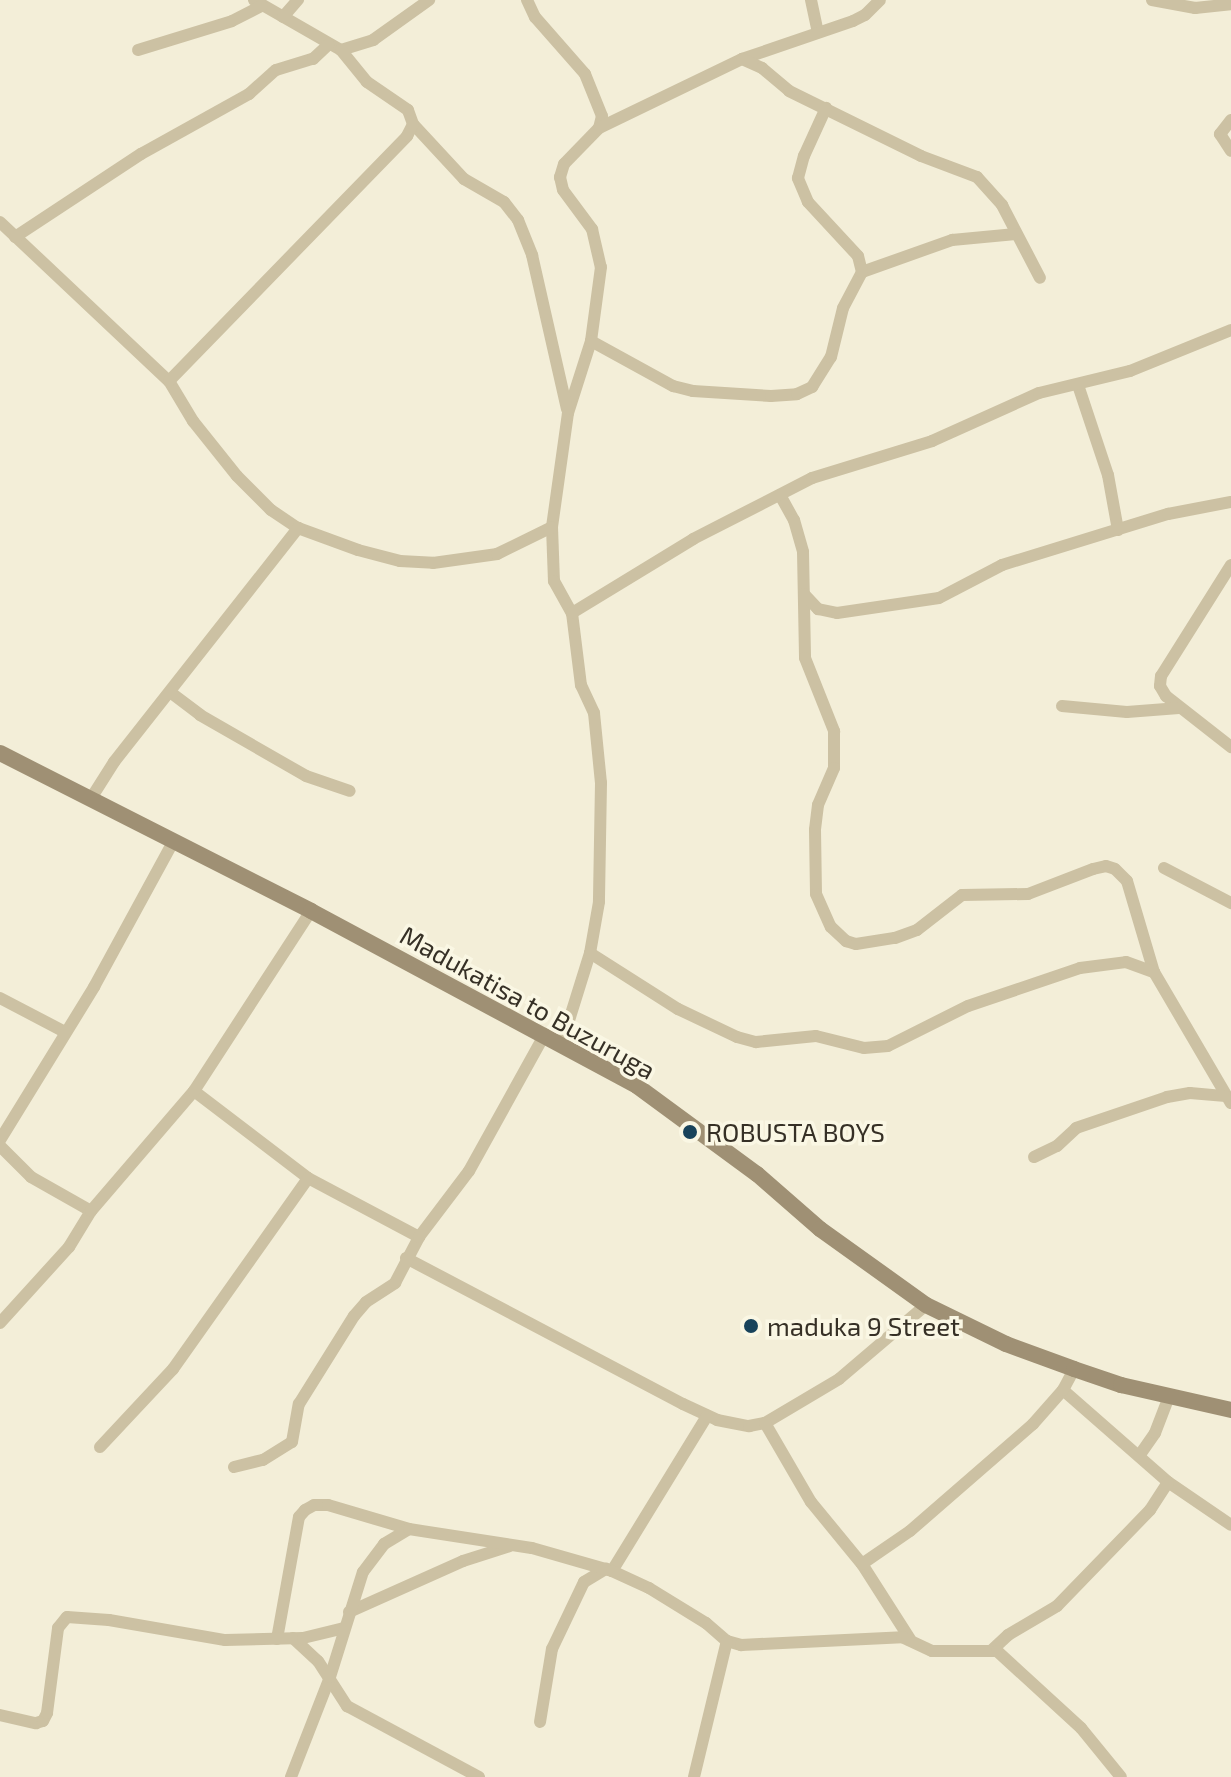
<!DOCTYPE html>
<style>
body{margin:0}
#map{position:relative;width:1231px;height:1777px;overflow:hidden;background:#f3eed8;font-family:"Exo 2",sans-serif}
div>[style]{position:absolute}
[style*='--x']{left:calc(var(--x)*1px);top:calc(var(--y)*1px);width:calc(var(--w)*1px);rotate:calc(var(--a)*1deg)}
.street>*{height:12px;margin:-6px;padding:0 6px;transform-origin:6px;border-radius:6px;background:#ccc1a3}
.secondary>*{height:16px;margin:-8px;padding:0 8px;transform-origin:8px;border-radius:8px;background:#9f9074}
.dots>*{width:22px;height:22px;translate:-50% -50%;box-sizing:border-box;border:4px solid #faf7e4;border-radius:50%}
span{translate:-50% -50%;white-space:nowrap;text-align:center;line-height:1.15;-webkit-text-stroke:7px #faf7e4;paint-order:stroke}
.street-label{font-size:26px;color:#363026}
.poi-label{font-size:26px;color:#363026}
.left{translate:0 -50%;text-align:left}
</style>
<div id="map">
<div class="street">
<i style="--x:254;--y:0;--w:100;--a:29.9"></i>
<i style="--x:341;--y:50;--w:34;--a:-17"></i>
<i style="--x:373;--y:40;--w:69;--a:-35.5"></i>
<i style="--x:527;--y:0;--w:19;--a:65"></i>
<i style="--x:535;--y:17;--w:76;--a:48.7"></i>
<i style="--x:585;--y:74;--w:45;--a:68"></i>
<i style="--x:602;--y:116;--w:12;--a:104"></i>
<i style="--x:599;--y:128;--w:50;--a:134.2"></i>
<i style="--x:564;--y:164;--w:14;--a:107"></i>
<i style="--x:560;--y:177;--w:13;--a:77"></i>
<i style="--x:563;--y:190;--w:49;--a:53.4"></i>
<i style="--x:592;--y:229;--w:39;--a:77"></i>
<i style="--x:601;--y:267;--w:75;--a:97.7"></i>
<i style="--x:591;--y:341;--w:76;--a:107.7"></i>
<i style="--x:568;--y:413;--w:115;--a:98"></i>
<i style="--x:552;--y:527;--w:54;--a:87.9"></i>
<i style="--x:554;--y:581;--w:37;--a:61"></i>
<i style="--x:572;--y:613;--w:73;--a:82.9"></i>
<i style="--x:581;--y:685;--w:31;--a:65"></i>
<i style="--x:594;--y:713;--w:70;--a:84.3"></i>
<i style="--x:601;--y:783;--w:119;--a:91"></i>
<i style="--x:599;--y:902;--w:52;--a:100"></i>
<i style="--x:590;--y:953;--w:94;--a:107.3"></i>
<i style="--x:811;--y:0;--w:33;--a:78"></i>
<i style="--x:1152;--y:0;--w:44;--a:10.5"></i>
<i style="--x:1195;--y:8;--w:36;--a:-6"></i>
<i style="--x:283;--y:17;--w:23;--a:-49"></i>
<i style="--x:138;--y:50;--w:98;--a:-17.1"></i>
<i style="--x:232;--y:21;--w:33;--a:-27"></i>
<i style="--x:742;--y:59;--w:117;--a:-18.9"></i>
<i style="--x:853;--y:21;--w:13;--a:-27"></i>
<i style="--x:865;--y:15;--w:21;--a:-45"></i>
<i style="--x:1231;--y:120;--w:18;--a:128"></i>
<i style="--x:1220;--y:134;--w:20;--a:57"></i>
<i style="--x:413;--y:124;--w:75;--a:47.2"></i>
<i style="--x:464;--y:179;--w:46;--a:29.9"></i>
<i style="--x:504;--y:202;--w:23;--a:52"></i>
<i style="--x:518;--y:220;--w:38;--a:68"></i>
<i style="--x:532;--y:255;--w:158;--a:77.2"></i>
<i style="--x:599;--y:128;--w:159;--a:-25.8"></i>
<i style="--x:742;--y:59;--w:22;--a:24"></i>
<i style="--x:762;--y:68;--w:35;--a:40"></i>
<i style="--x:789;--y:91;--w:147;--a:26.2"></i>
<i style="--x:921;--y:156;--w:60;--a:20.6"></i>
<i style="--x:977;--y:177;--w:38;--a:48"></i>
<i style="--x:1002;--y:205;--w:82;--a:62.5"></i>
<i style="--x:0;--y:222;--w:232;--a:43.3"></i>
<i style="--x:169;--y:381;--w:47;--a:59"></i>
<i style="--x:193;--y:421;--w:70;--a:51.3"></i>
<i style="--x:237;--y:476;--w:48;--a:45"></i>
<i style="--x:271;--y:510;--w:32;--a:34"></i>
<i style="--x:298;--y:528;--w:64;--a:20.1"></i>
<i style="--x:358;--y:550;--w:43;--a:14.7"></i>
<i style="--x:400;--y:561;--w:33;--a:3"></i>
<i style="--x:433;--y:563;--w:65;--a:-8"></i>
<i style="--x:497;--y:554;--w:61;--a:-26.1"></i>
<i style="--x:15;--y:237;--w:151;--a:-33.4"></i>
<i style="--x:141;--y:154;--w:124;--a:-29.1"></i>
<i style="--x:249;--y:94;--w:36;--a:-42"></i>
<i style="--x:276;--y:70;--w:39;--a:-17"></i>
<i style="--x:313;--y:59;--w:21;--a:-43"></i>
<i style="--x:862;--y:272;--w:96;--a:-19.6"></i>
<i style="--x:952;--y:240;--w:64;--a:-5.4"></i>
<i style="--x:591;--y:341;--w:94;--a:28.8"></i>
<i style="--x:673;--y:386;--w:21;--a:14"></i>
<i style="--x:693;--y:391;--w:78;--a:3.7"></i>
<i style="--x:771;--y:396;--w:26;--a:-4"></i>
<i style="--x:797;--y:394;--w:17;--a:-25"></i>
<i style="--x:812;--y:387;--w:36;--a:-58"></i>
<i style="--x:831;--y:357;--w:50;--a:-76.2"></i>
<i style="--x:843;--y:308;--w:41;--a:-62.2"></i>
<i style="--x:862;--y:272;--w:16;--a:-104"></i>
<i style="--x:858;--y:256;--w:74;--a:-132.8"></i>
<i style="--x:808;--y:202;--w:26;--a:-113"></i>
<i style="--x:798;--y:178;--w:23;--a:-75"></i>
<i style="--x:804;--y:156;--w:53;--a:-65.4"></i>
<i style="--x:169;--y:381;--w:342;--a:-45.8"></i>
<i style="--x:407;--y:136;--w:13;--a:-63"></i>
<i style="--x:413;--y:124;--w:15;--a:-110"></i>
<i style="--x:408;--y:110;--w:50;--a:-145.7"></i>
<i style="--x:367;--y:82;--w:41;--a:-129.1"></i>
<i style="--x:1078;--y:385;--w:95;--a:71.6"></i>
<i style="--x:1108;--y:475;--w:56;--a:79.7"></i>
<i style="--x:780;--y:495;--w:29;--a:61"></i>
<i style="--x:794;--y:520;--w:33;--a:74"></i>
<i style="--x:803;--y:552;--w:106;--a:88.9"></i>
<i style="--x:805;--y:658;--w:79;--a:68.3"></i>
<i style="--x:834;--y:731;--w:37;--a:90"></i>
<i style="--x:834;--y:768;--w:40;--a:113.4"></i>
<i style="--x:818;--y:805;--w:25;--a:97"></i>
<i style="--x:815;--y:830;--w:64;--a:89.1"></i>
<i style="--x:816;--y:894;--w:36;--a:66"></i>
<i style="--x:831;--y:927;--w:21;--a:43"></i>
<i style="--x:846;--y:941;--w:10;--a:17"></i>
<i style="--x:856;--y:944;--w:39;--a:-9"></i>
<i style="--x:895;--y:938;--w:23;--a:-20"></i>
<i style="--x:917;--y:930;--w:57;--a:-37.9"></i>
<i style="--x:962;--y:895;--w:66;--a:-0.9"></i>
<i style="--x:1028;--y:894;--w:70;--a:-21"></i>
<i style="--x:1093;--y:869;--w:13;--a:-13"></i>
<i style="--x:1106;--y:866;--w:9;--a:18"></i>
<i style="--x:1115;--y:869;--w:17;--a:45"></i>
<i style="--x:1127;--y:881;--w:95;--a:73.5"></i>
<i style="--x:1154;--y:972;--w:152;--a:59.6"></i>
<i style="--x:1231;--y:565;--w:131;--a:122.2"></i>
<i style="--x:1161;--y:676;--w:10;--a:96"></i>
<i style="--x:1160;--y:686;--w:12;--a:59"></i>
<i style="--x:1166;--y:696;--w:83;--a:38.1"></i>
<i style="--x:804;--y:594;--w:21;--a:47"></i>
<i style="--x:818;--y:609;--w:19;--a:12"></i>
<i style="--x:837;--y:613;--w:103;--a:-8.4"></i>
<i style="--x:939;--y:598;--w:71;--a:-27.6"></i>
<i style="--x:1002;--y:565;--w:174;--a:-17.1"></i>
<i style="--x:1168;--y:514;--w:64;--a:-10.8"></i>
<i style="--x:572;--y:613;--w:142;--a:-31.4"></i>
<i style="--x:693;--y:539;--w:134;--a:-27.1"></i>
<i style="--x:812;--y:478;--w:126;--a:-17.1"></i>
<i style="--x:932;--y:441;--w:117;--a:-24.2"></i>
<i style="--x:1039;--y:393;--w:94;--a:-13.6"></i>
<i style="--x:1130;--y:371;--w:109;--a:-22.1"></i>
<i style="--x:170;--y:692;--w:38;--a:37"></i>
<i style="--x:200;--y:715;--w:122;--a:29.9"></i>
<i style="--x:306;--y:776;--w:46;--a:18.8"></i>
<i style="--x:1062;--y:706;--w:65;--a:5.3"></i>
<i style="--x:1127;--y:712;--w:52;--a:-4.4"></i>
<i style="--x:90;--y:800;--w:45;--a:-57.7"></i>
<i style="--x:114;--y:762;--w:298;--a:-51.8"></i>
<i style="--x:1164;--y:868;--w:76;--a:27.6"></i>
<i style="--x:590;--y:953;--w:104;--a:32.5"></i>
<i style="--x:678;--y:1009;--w:65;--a:25.4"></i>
<i style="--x:737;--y:1037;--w:20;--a:15"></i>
<i style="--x:756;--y:1042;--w:60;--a:-5.7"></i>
<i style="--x:816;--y:1036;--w:49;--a:14"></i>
<i style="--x:864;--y:1048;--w:24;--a:-5"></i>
<i style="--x:888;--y:1046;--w:89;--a:-26.6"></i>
<i style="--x:968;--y:1006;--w:118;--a:-18.7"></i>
<i style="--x:1080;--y:968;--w:46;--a:-7.4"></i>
<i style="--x:1126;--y:962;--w:30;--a:20"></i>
<i style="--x:0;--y:998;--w:73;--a:27.6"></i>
<i style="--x:194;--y:1091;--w:143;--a:37.3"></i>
<i style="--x:308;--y:1178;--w:126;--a:28"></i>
<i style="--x:0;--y:1140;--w:180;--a:-58.4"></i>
<i style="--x:94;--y:987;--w:167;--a:-61.4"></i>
<i style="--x:0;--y:1146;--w:44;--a:45"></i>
<i style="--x:31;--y:1177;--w:69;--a:29.5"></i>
<i style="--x:1034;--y:1157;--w:25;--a:-26"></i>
<i style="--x:1057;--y:1146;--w:26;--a:-43"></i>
<i style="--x:1076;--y:1128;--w:96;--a:-18.8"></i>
<i style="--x:1167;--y:1097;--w:23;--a:-10"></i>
<i style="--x:1190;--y:1093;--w:36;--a:5"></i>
<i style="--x:406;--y:1258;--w:313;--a:27.8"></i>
<i style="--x:683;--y:1404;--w:38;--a:25"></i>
<i style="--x:717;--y:1420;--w:33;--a:11"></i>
<i style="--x:749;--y:1426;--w:16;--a:-11"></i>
<i style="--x:765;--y:1423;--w:86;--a:-30.7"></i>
<i style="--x:839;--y:1379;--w:114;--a:-40.4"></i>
<i style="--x:0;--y:1323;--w:103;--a:-47.8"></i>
<i style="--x:69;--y:1247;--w:42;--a:-58.6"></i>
<i style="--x:91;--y:1211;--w:158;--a:-49.4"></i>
<i style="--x:194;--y:1091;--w:215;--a:-57"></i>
<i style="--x:1063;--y:1390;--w:140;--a:41.2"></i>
<i style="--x:1168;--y:1482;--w:76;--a:34.3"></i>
<i style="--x:765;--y:1423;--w:91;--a:59.8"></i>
<i style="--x:811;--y:1502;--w:80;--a:50.6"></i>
<i style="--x:862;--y:1564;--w:89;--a:57.4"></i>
<i style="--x:100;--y:1447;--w:107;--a:-46.9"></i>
<i style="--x:173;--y:1369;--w:234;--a:-54.7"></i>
<i style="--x:1139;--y:1456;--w:28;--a:-55"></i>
<i style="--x:1155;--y:1433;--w:40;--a:-69"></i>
<i style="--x:234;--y:1467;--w:30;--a:-14"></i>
<i style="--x:263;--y:1460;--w:34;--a:-32"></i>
<i style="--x:292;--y:1442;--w:39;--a:-80"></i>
<i style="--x:299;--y:1404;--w:104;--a:-58"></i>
<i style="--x:354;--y:1316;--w:18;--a:-49"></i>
<i style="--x:366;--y:1302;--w:35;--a:-33"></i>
<i style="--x:395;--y:1283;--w:52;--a:-62.4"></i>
<i style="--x:419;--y:1237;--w:83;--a:-52.9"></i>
<i style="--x:469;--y:1171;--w:157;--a:-61"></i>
<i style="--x:862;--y:1564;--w:58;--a:-34.5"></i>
<i style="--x:910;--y:1531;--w:163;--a:-41"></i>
<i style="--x:1033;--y:1424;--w:45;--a:-48.6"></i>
<i style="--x:1063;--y:1390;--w:24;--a:-62"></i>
<i style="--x:612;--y:1571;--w:182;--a:-58.5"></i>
<i style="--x:349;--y:1612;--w:125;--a:-24.1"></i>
<i style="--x:463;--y:1561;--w:49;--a:-17.7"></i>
<i style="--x:293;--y:1638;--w:34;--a:43"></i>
<i style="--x:318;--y:1661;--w:54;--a:57.2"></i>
<i style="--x:347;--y:1706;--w:150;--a:28.3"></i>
<i style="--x:277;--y:1639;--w:124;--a:-79.8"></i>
<i style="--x:299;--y:1517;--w:9;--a:-49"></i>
<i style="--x:305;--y:1510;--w:10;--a:-29"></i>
<i style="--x:314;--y:1505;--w:14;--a:0"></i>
<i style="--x:328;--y:1505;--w:84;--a:16.5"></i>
<i style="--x:992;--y:1650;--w:22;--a:-43"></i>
<i style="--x:1008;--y:1635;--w:57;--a:-30.6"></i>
<i style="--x:1057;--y:1606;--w:134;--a:-45.9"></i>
<i style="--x:1150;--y:1510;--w:33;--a:-57"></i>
<i style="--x:0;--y:1715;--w:37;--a:13"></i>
<i style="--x:36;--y:1723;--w:7;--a:-16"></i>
<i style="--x:43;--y:1721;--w:9;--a:-63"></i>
<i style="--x:47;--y:1713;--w:86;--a:-82.6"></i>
<i style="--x:58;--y:1628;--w:14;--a:-51"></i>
<i style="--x:67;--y:1617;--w:42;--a:4.1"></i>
<i style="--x:109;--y:1620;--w:118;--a:9.8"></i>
<i style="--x:225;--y:1640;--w:78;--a:-1.5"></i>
<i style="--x:303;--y:1638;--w:42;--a:-13.7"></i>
<i style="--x:540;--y:1722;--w:74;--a:-80.7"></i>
<i style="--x:552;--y:1649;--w:74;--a:-64.5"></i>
<i style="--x:584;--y:1582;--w:26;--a:-31"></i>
<i style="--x:291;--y:1777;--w:107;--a:-68.7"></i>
<i style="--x:330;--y:1677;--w:110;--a:-72.6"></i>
<i style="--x:363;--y:1572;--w:35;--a:-53"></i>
<i style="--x:384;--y:1544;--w:29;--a:-31"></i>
<i style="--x:409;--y:1529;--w:124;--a:8.8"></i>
<i style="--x:532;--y:1548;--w:83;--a:16"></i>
<i style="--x:612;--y:1571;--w:41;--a:24.7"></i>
<i style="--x:649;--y:1588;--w:67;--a:31.6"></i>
<i style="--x:706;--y:1623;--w:28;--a:41"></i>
<i style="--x:727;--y:1641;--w:15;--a:16"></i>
<i style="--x:741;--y:1645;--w:161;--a:-2.8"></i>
<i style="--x:902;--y:1637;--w:33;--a:25"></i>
<i style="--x:932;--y:1651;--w:65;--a:0"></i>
<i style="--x:997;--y:1651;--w:114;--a:42.5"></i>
<i style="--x:1081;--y:1728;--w:63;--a:50.8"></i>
<i style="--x:694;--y:1777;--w:140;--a:-76.4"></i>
</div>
<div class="secondary">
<i style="--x:0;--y:753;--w:349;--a:26.9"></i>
<i style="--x:311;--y:911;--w:370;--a:28.2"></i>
<i style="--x:637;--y:1086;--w:149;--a:36.3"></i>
<i style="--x:757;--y:1174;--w:84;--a:41.1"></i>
<i style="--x:820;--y:1229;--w:130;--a:35.6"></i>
<i style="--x:926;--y:1305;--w:89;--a:26"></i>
<i style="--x:1006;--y:1344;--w:72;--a:20.2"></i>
<i style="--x:1074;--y:1369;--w:50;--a:18.8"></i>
<i style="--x:1121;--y:1385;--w:113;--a:12.8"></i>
</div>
<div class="dots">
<i style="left:690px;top:1132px;background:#18435b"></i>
<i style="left:751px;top:1326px;background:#18435b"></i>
</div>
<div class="street-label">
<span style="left:528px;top:1002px;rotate:29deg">Madukatisa to Buzuruga</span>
</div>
<div class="poi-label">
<span class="left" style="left:706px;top:1132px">ROBUSTA BOYS</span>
<span class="left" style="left:767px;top:1326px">maduka 9 Street</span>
</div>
</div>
